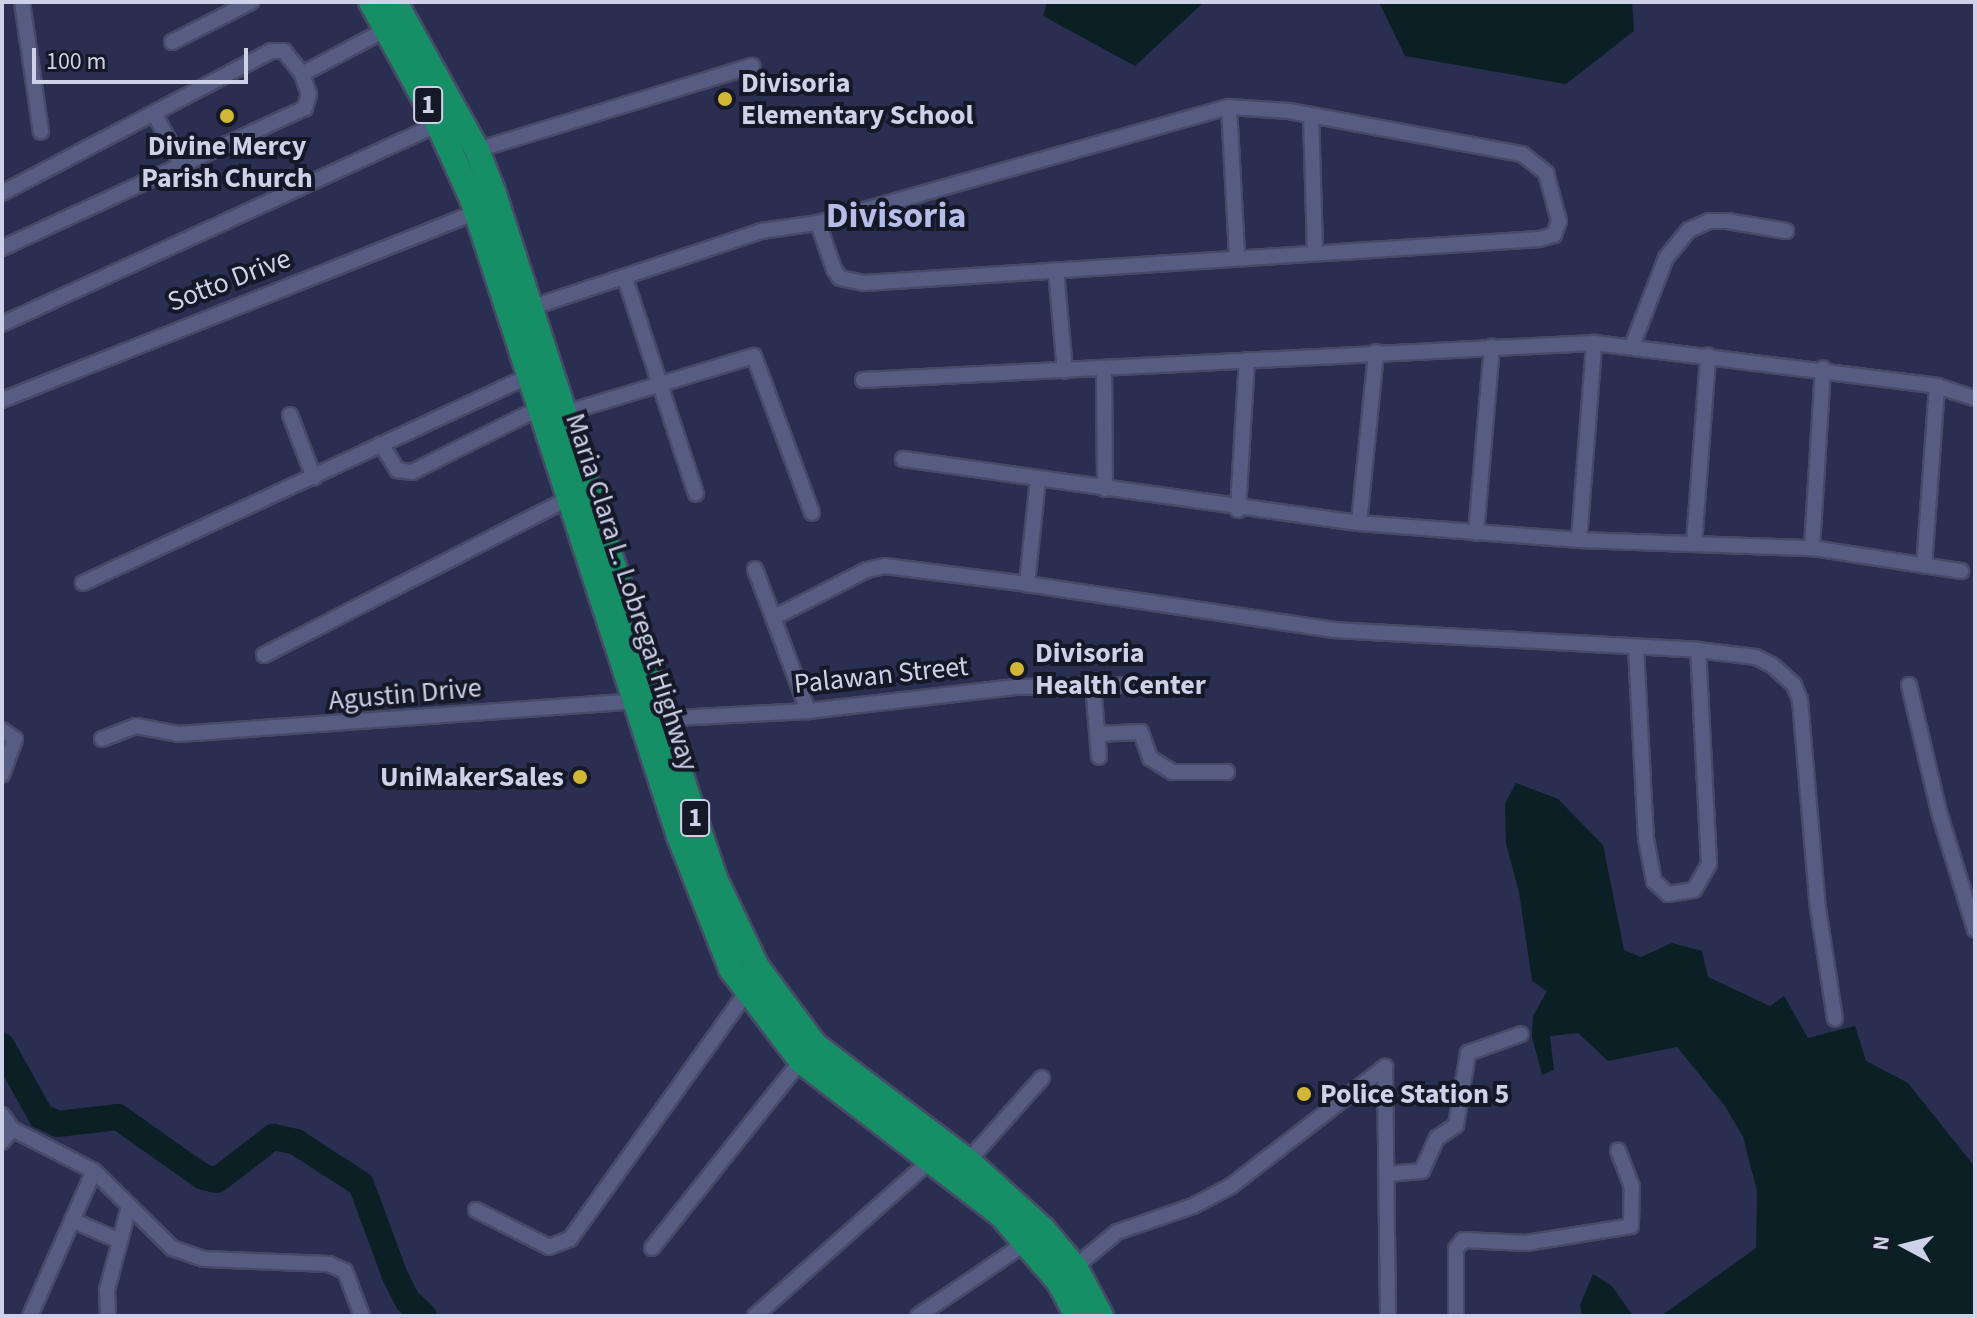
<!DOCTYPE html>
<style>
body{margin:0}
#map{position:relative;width:1977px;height:1318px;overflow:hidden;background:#2a2e50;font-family:"Source Sans 3",sans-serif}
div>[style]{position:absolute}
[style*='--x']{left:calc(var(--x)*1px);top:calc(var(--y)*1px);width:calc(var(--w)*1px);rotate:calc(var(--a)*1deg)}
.water>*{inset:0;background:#0b2025}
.river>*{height:26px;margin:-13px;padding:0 13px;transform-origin:13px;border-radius:13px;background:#0b2025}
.roads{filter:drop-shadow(2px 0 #474a67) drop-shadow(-2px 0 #474a67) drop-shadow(0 2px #474a67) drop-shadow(0 -2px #474a67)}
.minor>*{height:14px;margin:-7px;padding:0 7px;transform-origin:7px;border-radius:7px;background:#575c83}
.trunk>*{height:24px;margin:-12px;padding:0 12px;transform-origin:12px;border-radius:12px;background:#168e66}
.dots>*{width:22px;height:22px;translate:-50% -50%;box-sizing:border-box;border:4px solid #151827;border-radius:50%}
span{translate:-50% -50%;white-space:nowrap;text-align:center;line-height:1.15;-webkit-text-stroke:8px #151827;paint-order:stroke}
.shield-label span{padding:2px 6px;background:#151827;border:2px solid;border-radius:6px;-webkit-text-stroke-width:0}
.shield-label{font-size:26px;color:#ced2e8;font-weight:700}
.poi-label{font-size:28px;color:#ced2e8;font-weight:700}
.left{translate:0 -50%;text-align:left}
.right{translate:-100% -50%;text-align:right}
.street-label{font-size:28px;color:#ced2e8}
.district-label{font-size:36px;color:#b6bde9;font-weight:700}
.frame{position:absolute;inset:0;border:4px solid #ced2e8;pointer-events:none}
.north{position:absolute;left:1865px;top:1206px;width:80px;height:80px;-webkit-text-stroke:6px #151827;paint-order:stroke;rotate:277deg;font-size:22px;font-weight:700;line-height:32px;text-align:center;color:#ced2e8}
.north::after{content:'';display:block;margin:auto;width:28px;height:36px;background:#ced2e8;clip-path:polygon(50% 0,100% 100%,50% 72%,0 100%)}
.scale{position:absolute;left:32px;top:48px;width:216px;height:36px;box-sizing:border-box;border:4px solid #ced2e8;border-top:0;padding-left:10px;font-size:24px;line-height:28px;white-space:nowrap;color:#ced2e8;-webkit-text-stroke:6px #151827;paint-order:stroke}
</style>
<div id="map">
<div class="water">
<i style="clip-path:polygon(1047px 2px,1204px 2px,1135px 66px,1043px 16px)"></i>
<i style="clip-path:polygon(1379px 2px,1632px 2px,1634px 31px,1566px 84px,1405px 56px)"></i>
<i style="clip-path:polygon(1516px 783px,1558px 799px,1603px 845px,1624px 950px,1641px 957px,1672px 943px,1702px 951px,1708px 977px,1770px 1006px,1784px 996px,1808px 1038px,1855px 1026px,1866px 1061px,1908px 1083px,1975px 1167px,1975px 1316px,1661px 1316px,1756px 1248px,1757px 1191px,1743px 1137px,1725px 1106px,1677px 1047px,1608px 1061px,1578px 1033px,1550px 1036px,1554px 1070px,1542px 1075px,1532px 1037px,1533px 1016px,1547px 991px,1532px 981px,1519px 892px,1506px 844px,1505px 803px)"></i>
<i style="clip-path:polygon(1593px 1274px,1612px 1286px,1633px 1316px,1582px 1316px,1580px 1305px)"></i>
</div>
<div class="river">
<i style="--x:2;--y:1046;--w:80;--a:60.9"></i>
<i style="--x:41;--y:1116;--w:19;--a:25"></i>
<i style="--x:58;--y:1124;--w:60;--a:-6.7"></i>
<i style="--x:118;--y:1117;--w:104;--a:35.2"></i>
<i style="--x:203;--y:1177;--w:14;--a:12"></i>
<i style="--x:217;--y:1180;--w:71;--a:-37.5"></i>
<i style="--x:273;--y:1137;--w:24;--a:12"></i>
<i style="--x:296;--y:1142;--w:77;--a:32.9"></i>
<i style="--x:361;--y:1184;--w:98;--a:69.7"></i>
<i style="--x:395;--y:1276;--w:28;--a:63"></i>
<i style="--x:408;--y:1301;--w:22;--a:43"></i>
</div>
<div class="roads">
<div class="minor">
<i style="--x:22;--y:2;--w:131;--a:81.7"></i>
<i style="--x:172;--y:42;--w:89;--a:-26.9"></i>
<i style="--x:302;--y:74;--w:98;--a:-27.9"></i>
<i style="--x:1229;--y:107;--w:150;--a:86.9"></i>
<i style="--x:155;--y:115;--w:57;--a:61.6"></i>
<i style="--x:1311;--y:115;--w:138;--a:88.3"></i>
<i style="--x:477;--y:150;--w:288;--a:-17"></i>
<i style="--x:2;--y:193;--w:304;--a:-27.8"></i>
<i style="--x:271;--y:51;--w:13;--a:0"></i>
<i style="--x:284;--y:51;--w:29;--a:52"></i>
<i style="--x:302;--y:74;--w:21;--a:71"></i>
<i style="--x:309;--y:94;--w:15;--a:106"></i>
<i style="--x:305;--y:108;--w:334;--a:155.2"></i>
<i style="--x:1056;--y:270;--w:101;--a:84.9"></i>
<i style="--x:625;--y:278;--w:227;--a:71.8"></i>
<i style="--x:524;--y:310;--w:250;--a:-18.4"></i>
<i style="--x:761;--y:231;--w:58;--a:-8"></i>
<i style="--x:818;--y:223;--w:427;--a:-15.8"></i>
<i style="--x:1229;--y:107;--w:60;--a:3.8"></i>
<i style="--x:1289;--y:111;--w:237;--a:10.5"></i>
<i style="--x:1522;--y:154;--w:31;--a:38"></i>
<i style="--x:1546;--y:173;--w:50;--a:74.8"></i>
<i style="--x:1559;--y:221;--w:15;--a:110"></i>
<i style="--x:1554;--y:235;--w:16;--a:165"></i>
<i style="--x:1539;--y:239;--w:676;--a:176.27"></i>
<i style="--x:864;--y:283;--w:25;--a:-168"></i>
<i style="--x:840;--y:278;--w:11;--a:-124"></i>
<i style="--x:834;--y:269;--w:49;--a:-109.2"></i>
<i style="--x:2;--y:324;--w:480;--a:-24.6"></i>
<i style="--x:1632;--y:346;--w:94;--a:-68.9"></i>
<i style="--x:1666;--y:258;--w:36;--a:-51"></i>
<i style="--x:1689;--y:230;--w:22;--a:-24"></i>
<i style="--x:1709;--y:221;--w:18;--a:0"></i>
<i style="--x:1727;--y:221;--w:60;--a:9.6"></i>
<i style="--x:1104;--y:369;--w:120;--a:89.5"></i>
<i style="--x:863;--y:380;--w:732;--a:-2.9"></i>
<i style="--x:1594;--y:343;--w:346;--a:7.1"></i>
<i style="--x:1937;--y:386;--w:180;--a:94.1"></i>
<i style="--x:1937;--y:386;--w:40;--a:18"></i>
<i style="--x:2;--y:400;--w:516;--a:-21.6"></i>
<i style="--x:565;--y:413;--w:197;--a:-16.8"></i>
<i style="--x:754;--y:356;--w:167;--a:69.7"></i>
<i style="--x:290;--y:415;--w:67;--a:69.1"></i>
<i style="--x:381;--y:444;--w:31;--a:58"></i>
<i style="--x:397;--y:470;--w:15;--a:8"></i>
<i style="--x:412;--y:472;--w:145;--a:-26.6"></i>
<i style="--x:903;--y:459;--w:460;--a:8"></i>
<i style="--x:1359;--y:523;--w:221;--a:4.4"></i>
<i style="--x:1579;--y:540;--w:233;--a:2"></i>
<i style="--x:1812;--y:548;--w:151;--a:8.8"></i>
<i style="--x:1038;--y:479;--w:106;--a:96"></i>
<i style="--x:1027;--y:584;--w:309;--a:8.5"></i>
<i style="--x:1333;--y:630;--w:366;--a:3.1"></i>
<i style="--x:1698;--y:650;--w:58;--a:6.9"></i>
<i style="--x:1756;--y:657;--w:18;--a:27"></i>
<i style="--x:1772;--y:665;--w:30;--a:42"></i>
<i style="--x:1794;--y:685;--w:16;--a:68"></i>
<i style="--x:1800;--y:700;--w:209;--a:85.1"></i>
<i style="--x:1818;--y:908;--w:112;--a:81.3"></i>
<i style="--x:1238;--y:510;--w:150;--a:-86.6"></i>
<i style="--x:1359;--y:523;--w:172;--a:-84.3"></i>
<i style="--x:1476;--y:533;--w:187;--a:-85.1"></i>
<i style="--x:1579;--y:540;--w:198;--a:-85.6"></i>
<i style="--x:1694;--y:544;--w:189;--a:-85.7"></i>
<i style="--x:1812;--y:548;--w:180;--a:-86.5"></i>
<i style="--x:755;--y:569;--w:152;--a:69.5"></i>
<i style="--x:83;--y:583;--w:495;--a:-24.9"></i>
<i style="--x:773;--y:618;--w:106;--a:-27.1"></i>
<i style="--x:867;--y:570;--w:18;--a:-13"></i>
<i style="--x:885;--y:566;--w:143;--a:7.2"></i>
<i style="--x:1636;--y:648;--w:191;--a:87"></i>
<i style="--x:1646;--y:839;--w:43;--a:79.2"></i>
<i style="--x:1654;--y:881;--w:19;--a:43"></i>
<i style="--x:1668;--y:894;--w:26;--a:-9"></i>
<i style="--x:1694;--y:890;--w:30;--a:-60"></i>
<i style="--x:1709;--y:864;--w:214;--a:-92.9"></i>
<i style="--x:264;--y:655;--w:343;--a:-27.2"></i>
<i style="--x:1093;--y:685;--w:72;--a:85.2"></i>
<i style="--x:1909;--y:685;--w:130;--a:76.7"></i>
<i style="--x:1939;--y:812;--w:123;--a:73"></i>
<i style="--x:656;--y:719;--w:152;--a:-3"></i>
<i style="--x:808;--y:711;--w:209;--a:-6.6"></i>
<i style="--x:1016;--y:687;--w:110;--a:-1"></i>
<i style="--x:2;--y:730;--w:16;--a:35"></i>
<i style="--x:15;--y:739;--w:38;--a:110"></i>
<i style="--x:1097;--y:734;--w:44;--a:-2.6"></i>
<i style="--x:1141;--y:732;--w:28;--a:71"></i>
<i style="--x:1150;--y:758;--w:26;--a:32"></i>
<i style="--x:1172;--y:772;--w:55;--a:0"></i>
<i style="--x:102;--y:739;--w:36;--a:-21"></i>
<i style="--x:136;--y:726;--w:44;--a:10.5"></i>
<i style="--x:179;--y:734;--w:457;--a:-4.1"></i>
<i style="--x:1385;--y:1067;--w:249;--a:89.3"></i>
<i style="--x:2;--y:1115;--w:17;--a:54"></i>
<i style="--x:2;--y:1142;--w:16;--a:-52"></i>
<i style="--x:12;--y:1129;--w:92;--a:27.1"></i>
<i style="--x:94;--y:1171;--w:110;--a:44.6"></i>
<i style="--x:172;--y:1248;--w:34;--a:19"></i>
<i style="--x:204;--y:1259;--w:125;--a:2.3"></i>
<i style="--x:329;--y:1264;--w:17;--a:24"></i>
<i style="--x:345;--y:1271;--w:48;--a:69.3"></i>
<i style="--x:968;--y:1161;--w:111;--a:-48.3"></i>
<i style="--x:1387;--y:1174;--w:35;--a:-5"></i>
<i style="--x:1422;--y:1171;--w:36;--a:-66"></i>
<i style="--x:1437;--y:1138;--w:23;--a:-34"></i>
<i style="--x:1456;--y:1125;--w:73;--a:-80.5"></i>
<i style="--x:1468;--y:1053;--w:56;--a:-19.7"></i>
<i style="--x:476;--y:1210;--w:82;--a:26.9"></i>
<i style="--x:549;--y:1247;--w:22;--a:-21"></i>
<i style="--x:570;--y:1239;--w:302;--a:-54.4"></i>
<i style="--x:72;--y:1220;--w:52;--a:23.6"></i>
<i style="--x:652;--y:1248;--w:239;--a:-51.5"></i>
<i style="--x:1070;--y:1271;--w:61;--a:-39.7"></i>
<i style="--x:1117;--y:1232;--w:80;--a:-18.9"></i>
<i style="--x:1193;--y:1206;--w:43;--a:-27.8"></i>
<i style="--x:1231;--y:1186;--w:195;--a:-37.7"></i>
<i style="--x:30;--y:1316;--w:158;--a:-66.2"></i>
<i style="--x:108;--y:1316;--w:26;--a:-92"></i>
<i style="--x:107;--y:1290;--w:86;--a:-75.2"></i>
<i style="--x:755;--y:1316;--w:237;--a:-41.6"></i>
<i style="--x:918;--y:1316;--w:135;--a:-34.2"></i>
<i style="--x:1456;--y:1316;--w:67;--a:-90"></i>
<i style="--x:1456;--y:1249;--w:11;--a:-52"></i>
<i style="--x:1463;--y:1240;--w:63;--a:2.7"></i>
<i style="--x:1526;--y:1243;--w:106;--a:-9.2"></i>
<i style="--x:1631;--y:1226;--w:39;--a:-89"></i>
<i style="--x:1632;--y:1187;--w:39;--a:-111"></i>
</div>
<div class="trunk">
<i style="--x:371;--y:2;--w:139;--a:61.2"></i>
<i style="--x:438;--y:124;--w:82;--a:65.6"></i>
<i style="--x:472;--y:199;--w:670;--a:72"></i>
<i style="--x:679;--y:836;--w:143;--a:68.6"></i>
<i style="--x:731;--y:969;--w:116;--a:52.7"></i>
<i style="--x:801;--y:1061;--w:252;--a:37.6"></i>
<i style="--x:1001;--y:1215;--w:89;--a:49.1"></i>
<i style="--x:1059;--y:1282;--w:38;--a:62"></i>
<i style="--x:395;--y:2;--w:169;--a:61"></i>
<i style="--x:477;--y:150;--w:44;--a:68.7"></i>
<i style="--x:493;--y:191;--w:643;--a:72.16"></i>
<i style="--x:690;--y:803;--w:82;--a:71.6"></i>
<i style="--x:716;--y:881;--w:95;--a:64.5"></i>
<i style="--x:757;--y:967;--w:97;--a:53.4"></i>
<i style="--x:815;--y:1045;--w:192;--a:37.2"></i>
<i style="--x:968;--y:1161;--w:101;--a:42.2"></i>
<i style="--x:1043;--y:1229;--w:50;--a:49.9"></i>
<i style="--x:1075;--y:1267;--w:55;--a:62"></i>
</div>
</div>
<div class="dots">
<i style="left:725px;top:99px;background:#d1b736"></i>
<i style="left:227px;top:116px;background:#d1b736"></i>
<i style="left:1017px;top:669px;background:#d1b736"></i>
<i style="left:580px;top:777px;background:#d1b736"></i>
<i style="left:1304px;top:1094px;background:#d1b736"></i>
</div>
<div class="shield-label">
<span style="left:428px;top:105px">1</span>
<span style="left:695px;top:818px">1</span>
</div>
<div class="poi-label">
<span class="left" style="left:741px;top:99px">Divisoria<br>Elementary School</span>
<span style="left:227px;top:162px">Divine Mercy<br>Parish Church</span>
<span class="left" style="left:1035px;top:669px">Divisoria<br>Health Center</span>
<span class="right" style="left:564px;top:777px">UniMakerSales</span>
<span class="left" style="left:1320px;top:1094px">Police Station 5</span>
</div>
<div class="street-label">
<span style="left:229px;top:280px;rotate:-21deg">Sotto Drive</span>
<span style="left:632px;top:592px;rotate:72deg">Maria Clara L. Lobregat Highway</span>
<span style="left:881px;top:675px;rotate:-6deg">Palawan Street</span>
<span style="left:405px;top:694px;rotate:-5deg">Agustin Drive</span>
</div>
<div class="district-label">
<span style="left:896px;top:216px">Divisoria</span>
</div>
<div class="frame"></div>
<div class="north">N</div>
<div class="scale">100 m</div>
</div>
